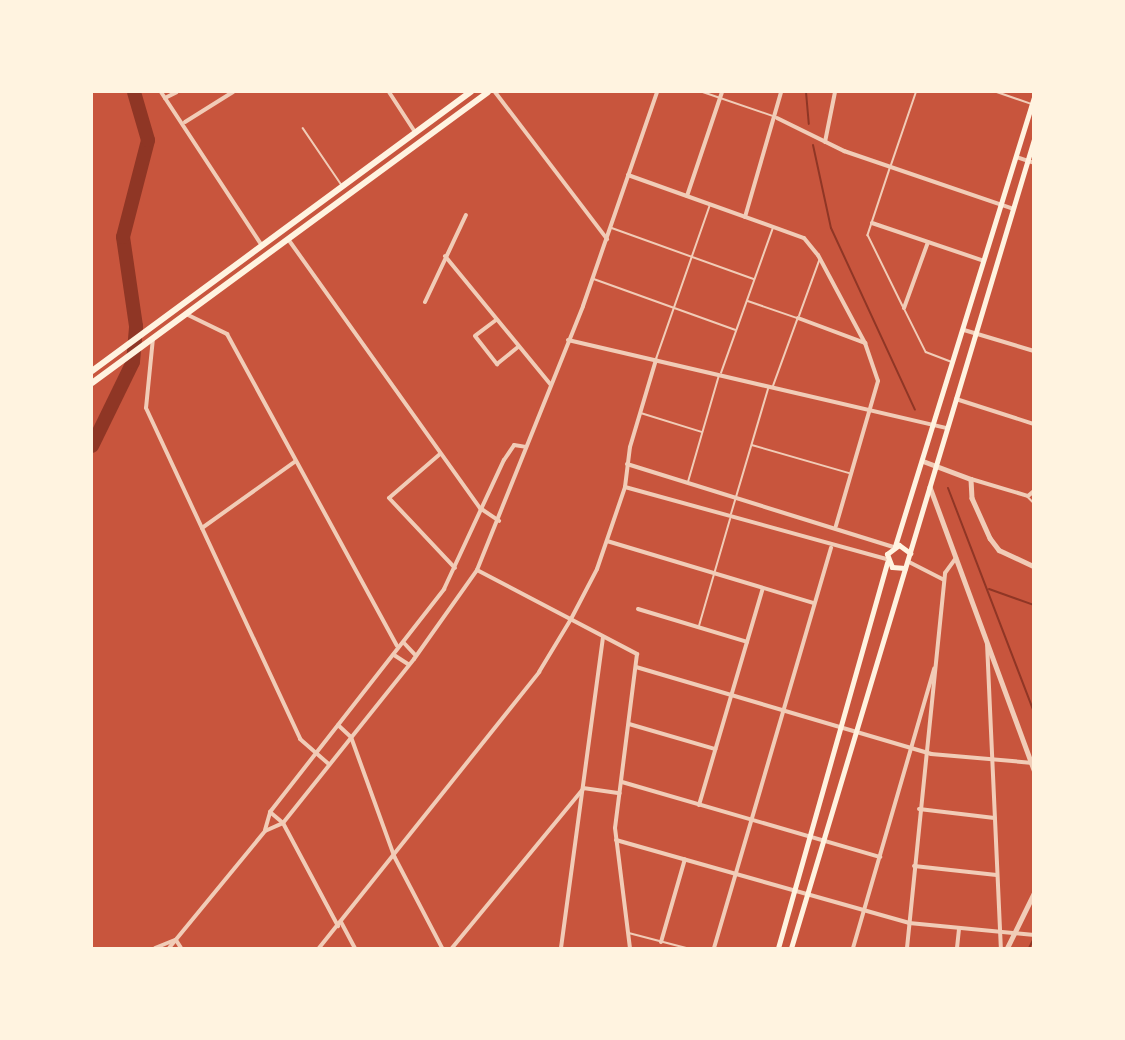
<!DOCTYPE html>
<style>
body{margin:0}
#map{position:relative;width:1125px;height:1040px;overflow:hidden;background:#c8553d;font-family:"Source Sans 3",sans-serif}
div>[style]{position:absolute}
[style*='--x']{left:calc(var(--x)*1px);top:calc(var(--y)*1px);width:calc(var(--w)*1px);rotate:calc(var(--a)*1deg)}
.stream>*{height:2px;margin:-1px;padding:0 1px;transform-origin:1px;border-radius:1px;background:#8f3625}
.river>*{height:14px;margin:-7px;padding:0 7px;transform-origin:7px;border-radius:7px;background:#8f3625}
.service>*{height:1.5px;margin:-0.75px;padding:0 0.75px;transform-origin:0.75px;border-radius:0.75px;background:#f1ccb7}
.minor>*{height:4px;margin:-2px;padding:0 2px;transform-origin:2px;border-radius:2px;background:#f1ccb7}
.tertiary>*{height:4.5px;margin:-2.25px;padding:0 2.25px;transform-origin:2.25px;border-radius:2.25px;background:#f1ccb7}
.secondary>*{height:5px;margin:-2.5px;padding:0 2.5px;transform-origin:2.5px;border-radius:2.5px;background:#fff3e0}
.trunk>*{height:6px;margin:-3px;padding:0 3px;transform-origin:3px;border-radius:3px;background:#fff3e0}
span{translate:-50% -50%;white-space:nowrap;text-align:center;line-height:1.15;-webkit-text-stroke:6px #fff3e0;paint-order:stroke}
.frame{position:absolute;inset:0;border:93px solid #fff3e0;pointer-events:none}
</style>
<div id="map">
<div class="stream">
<i style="--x:806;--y:92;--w:32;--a:85"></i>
<i style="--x:813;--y:145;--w:85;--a:77.8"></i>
<i style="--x:831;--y:228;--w:200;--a:65.2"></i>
<i style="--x:948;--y:488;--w:240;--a:69"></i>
<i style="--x:989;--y:589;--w:48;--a:19.6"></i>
<i style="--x:1029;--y:948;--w:11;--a:-63"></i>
</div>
<div class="river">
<i style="--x:92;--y:446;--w:93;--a:-64"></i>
<i style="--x:133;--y:362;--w:36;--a:-85"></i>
<i style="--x:136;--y:326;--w:90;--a:-98.3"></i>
<i style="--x:123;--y:237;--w:100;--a:-75.5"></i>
<i style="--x:148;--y:140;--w:50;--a:-106.3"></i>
</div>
<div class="service">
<i style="--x:703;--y:92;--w:74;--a:18.9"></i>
<i style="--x:997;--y:92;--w:36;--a:19"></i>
<i style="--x:303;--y:128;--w:68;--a:55.8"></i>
<i style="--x:891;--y:165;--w:77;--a:-71.1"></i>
<i style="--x:890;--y:169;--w:70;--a:108.4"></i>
<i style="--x:868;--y:235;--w:79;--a:63.8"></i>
<i style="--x:612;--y:228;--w:151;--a:19.8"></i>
<i style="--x:594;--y:279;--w:151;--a:19.8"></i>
<i style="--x:748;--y:301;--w:52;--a:19.1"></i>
<i style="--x:905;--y:310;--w:47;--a:63.4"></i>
<i style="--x:926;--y:352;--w:26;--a:21"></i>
<i style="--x:799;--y:316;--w:59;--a:-70"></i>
<i style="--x:656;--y:359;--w:163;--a:-70.7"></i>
<i style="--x:721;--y:373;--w:154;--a:-70.3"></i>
<i style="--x:773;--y:386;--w:70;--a:-70"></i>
<i style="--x:641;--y:413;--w:64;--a:17.3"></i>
<i style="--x:752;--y:445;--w:101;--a:16.1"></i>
<i style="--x:688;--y:482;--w:111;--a:-73.8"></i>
<i style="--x:1028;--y:497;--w:8;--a:45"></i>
<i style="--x:731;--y:514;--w:130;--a:-73.5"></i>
<i style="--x:699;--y:626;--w:111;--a:-73.8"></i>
<i style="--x:629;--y:933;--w:59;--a:14.7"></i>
</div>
<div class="minor">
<i style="--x:161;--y:92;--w:182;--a:56.7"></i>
<i style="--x:389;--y:92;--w:48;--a:57"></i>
<i style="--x:495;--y:92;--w:185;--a:52.7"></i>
<i style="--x:165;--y:98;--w:13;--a:-27"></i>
<i style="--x:777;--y:118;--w:75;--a:26.2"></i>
<i style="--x:844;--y:151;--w:179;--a:18.9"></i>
<i style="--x:185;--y:122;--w:57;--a:-32"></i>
<i style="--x:825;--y:142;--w:51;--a:-78.7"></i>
<i style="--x:1016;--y:157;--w:19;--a:18"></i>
<i style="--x:628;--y:175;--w:187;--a:19.7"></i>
<i style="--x:804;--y:238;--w:22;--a:51"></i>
<i style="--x:818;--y:255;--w:100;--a:61.9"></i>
<i style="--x:865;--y:343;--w:40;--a:71.1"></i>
<i style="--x:878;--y:381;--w:151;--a:106.2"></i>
<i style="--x:687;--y:196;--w:110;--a:-71.4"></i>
<i style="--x:745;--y:217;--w:130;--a:-73.9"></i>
<i style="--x:872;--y:223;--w:118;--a:18.7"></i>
<i style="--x:288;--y:239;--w:330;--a:54.5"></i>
<i style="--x:480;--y:508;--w:23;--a:34"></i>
<i style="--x:445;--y:256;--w:166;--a:50.6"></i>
<i style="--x:425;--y:302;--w:96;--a:-64.8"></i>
<i style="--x:904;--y:308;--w:70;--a:-70"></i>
<i style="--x:186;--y:314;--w:46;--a:26"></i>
<i style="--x:227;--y:334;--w:355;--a:61.4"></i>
<i style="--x:798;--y:318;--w:72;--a:20.5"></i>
<i style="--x:496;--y:320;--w:26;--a:143"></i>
<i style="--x:475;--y:336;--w:36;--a:52"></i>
<i style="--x:497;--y:364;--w:27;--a:-39"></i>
<i style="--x:964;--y:330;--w:73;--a:16.7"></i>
<i style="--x:153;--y:338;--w:70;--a:95.7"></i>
<i style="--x:146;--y:408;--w:365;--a:65"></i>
<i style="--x:300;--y:739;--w:38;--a:41"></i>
<i style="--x:568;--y:340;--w:389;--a:13.1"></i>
<i style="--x:956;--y:399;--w:82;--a:17.8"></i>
<i style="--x:440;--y:454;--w:67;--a:139.2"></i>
<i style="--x:389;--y:498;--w:96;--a:46.7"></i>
<i style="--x:627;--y:464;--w:279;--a:17.3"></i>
<i style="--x:971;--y:479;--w:59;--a:16.6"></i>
<i style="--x:1028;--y:496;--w:8;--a:-40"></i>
<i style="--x:625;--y:487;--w:272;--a:15.4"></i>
<i style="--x:202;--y:528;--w:115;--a:-35.5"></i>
<i style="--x:607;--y:541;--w:216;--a:16.7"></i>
<i style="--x:909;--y:562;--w:39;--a:27"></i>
<i style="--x:477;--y:570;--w:181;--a:27.7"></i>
<i style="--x:637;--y:654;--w:175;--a:97.2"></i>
<i style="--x:615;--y:828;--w:121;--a:82.9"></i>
<i style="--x:638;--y:609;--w:114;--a:16.8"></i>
<i style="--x:1034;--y:637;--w:20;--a:90"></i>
<i style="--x:404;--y:643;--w:16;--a:47"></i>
<i style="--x:987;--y:643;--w:305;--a:87.4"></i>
<i style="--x:394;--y:655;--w:17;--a:33"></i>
<i style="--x:636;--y:667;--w:308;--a:16.4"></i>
<i style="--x:931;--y:754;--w:102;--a:5"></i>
<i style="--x:629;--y:724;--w:90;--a:16.2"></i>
<i style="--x:338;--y:725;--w:18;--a:43"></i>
<i style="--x:351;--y:737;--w:127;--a:70.1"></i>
<i style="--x:394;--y:856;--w:104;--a:62.4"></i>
<i style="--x:622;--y:782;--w:269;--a:16.2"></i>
<i style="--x:583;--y:788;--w:37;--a:8"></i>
<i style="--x:699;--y:805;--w:226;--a:-73.6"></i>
<i style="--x:919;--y:809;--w:76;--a:6.8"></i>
<i style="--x:270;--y:812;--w:17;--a:40"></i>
<i style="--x:283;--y:823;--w:117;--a:61.9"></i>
<i style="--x:265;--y:830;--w:19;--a:-74"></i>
<i style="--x:270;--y:812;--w:283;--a:-52"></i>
<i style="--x:444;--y:589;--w:142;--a:-65.1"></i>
<i style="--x:504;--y:460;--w:18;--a:-56"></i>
<i style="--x:514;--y:445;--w:12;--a:9"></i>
<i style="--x:616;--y:840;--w:305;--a:15.8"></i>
<i style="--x:909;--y:923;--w:126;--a:5.5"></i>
<i style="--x:914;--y:866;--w:83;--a:6.2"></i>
<i style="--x:341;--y:922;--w:30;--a:62"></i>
<i style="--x:176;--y:940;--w:9;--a:58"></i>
<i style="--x:661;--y:942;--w:86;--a:-73.9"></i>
<i style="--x:155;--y:948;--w:22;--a:-22"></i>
<i style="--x:169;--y:948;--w:151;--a:-50.6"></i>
<i style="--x:265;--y:831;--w:20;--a:-24"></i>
<i style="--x:283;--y:823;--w:210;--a:-51.4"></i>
<i style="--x:414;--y:659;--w:109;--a:-54.7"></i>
<i style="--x:477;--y:570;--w:284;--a:-68.1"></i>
<i style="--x:583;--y:306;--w:226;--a:-70.9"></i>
<i style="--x:319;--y:948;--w:353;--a:-51.4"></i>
<i style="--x:539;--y:672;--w:62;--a:-58.9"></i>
<i style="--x:571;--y:619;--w:56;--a:-62.5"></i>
<i style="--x:597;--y:569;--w:87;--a:-71.1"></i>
<i style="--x:625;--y:487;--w:40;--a:-82.9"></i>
<i style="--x:630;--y:447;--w:91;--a:-73.4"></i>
<i style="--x:452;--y:948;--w:206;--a:-50.5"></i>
<i style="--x:561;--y:948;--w:314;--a:-82.3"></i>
<i style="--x:714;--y:948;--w:417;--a:-73.7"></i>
<i style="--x:853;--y:948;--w:291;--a:-73.8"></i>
<i style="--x:907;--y:948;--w:377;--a:-84.2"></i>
<i style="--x:945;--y:573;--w:19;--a:-54"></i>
<i style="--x:957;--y:948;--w:20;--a:-84"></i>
</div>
<div class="tertiary">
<i style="--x:923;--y:461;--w:51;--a:20.6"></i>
<i style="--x:971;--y:479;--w:19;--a:87"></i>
<i style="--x:972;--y:498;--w:44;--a:65.8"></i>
<i style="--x:990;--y:538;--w:15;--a:53"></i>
<i style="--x:999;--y:550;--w:38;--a:25"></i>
<i style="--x:930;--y:487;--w:302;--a:69.8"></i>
<i style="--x:1007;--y:948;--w:61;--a:-63.9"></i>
</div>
<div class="secondary">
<i style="--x:895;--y:546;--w:469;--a:-72.8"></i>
<i style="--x:905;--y:568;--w:13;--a:-176"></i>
<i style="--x:892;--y:567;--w:14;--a:-111"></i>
<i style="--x:887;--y:554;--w:15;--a:-37"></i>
<i style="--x:899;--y:545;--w:14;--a:36"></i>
<i style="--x:778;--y:948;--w:401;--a:-74.2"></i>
<i style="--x:791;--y:948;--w:845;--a:-73.28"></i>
</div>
<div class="trunk">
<i style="--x:92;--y:371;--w:471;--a:-36.4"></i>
<i style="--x:92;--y:383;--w:491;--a:-36.3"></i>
</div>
<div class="frame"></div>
</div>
